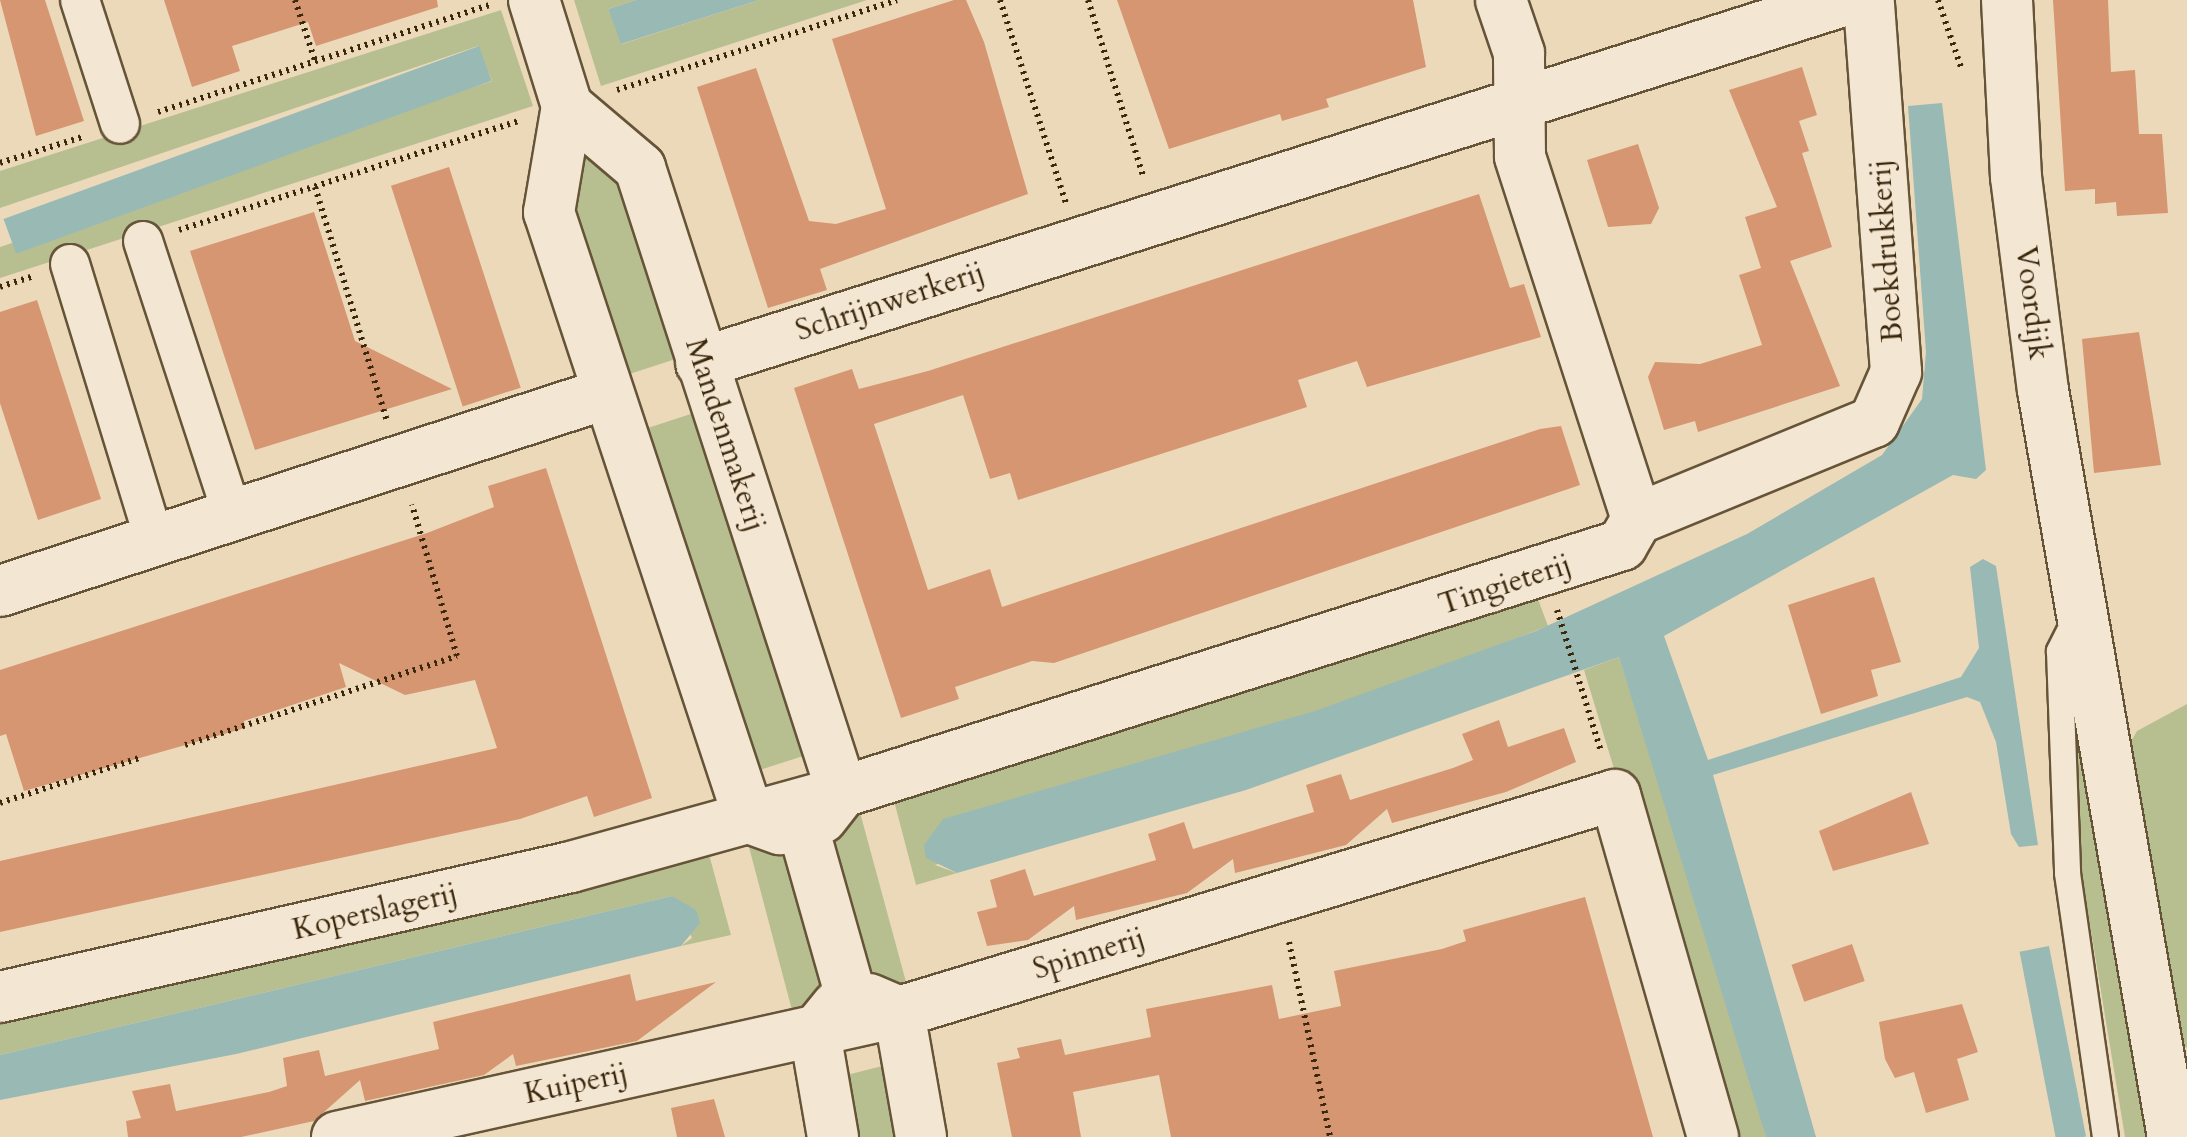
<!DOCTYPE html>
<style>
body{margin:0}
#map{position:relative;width:2187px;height:1137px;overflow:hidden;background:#ecd9ba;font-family:Cardo,serif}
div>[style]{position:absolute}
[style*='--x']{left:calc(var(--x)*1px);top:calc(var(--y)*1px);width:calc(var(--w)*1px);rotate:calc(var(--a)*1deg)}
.green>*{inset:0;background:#b7bf90;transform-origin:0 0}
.water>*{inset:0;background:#99b9b5;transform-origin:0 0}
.building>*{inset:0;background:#d59671;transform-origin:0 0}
.path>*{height:6px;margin-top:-3px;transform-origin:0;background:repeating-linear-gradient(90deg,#3a270c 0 2.5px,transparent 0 7.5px)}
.roads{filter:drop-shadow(2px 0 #665438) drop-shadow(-2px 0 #665438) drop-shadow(0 2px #665438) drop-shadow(0 -2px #665438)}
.service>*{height:25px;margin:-12.5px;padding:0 12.5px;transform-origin:12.5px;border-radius:12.5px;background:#f3e6d2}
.pedestrian>*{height:38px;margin:-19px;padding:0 19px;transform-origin:19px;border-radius:19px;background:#f3e6d2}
.minor>*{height:50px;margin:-25px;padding:0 25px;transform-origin:25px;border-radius:25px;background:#f3e6d2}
span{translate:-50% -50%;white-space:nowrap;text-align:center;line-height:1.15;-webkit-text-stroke:9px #f3e6d2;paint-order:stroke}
.street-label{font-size:30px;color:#3a270c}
</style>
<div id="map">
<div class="green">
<i style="clip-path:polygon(574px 0,636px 0,608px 9px,622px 44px,759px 0,867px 0,601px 86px)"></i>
<i style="clip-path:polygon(501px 10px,533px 106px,0 278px,0 247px,492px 81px,478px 46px,0 208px,0 171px)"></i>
<i style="clip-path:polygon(595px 147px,631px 178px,685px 356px,614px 379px,566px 204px,577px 155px)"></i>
<i style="left:703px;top:410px;width:360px;height:75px;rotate:72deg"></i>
<i style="clip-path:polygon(1535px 591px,1548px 626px,935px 865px,957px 873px,916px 885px,893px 797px)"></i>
<i style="clip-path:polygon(2069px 645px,2151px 1137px,2125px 1137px,2081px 870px)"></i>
<i style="clip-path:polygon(1619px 657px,1737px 1025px,1766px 1137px,1726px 1137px,1584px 670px)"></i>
<i style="clip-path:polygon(2187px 704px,2187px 1048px,2173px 1039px,2125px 752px,2137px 731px)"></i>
<i style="clip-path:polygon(858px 805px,909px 993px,871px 989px,825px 840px)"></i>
<i style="clip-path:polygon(745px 832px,788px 855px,819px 971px,823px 998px,793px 1014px)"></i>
<i style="clip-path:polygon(707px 847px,731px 935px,681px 946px,692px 938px,672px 896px,0 1055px,0 1015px)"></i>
<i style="clip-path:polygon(898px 1062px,911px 1137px,845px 1137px,835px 1078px)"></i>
</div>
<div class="water">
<i style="clip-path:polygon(636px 0,759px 0,621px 44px,608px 9px)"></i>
<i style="left:479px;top:46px;width:37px;height:506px;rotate:70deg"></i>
<i style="clip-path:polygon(1942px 103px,1986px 470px,1976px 479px,1953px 475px,1664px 636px,1708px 760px,1961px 677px,1979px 648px,1970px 567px,1983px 559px,1996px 566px,2038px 845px,2019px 847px,2011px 834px,1996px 742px,1980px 702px,1967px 697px,1713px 775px,1816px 1137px,1766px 1137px,1619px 657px,1246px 790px,957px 873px,926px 858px,924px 845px,943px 819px,1315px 711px,1536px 631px,1747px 534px,1882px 455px,1922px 399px,1926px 352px,1908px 106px)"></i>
<i style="clip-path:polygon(672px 896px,696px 910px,700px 923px,681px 946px,236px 1054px,0 1100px,0 1055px)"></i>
<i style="left:2049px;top:946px;width:194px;height:30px;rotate:79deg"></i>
</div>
<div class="building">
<i style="clip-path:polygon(0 0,45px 0,84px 121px,36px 136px)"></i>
<i style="clip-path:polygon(164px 0,437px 0,438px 7px,316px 46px,308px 22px,232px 46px,240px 71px,192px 87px)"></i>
<i style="clip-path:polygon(954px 0,966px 0,984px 42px,1028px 194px,820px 269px,827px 290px,768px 308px,697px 87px,756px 68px,809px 221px,836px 224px,886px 209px,832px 39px)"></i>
<i style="clip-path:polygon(1117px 0,1413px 0,1426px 67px,1326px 99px,1329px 107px,1282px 121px,1280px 114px,1169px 149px)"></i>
<i style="clip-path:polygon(2053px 0,2108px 0,2111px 72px,2135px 70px,2139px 134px,2162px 134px,2168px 213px,2117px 216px,2116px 202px,2095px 204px,2095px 189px,2065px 191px)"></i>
<i style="clip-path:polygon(1802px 67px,1817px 115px,1799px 121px,1809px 151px,1802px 153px,1832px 247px,1790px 261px,1840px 386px,1698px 432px,1695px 421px,1664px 430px,1648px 377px,1655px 362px,1700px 364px,1762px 345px,1739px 275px,1761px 268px,1745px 217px,1777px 207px,1729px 90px)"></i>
<i style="clip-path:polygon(1638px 144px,1659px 208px,1651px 224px,1608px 227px,1587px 160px)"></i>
<i style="left:449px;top:167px;width:232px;height:61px;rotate:72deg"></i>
<i style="clip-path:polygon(1479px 194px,1510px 288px,1524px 284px,1541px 337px,1367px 387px,1357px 361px,1298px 380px,1307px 407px,1018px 500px,1010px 473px,990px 479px,963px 395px,874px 424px,928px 590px,990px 569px,1002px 607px,1540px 429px,1561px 426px,1580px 485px,1054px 663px,1032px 661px,955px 687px,959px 699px,901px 718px,794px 388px,852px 369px,859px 389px,928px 371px)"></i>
<i style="clip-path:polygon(314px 212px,355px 341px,452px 389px,255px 450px,190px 251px)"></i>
<i style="clip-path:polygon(37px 300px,101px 499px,38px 520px,0 403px,0 312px)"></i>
<i style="clip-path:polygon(2139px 332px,2161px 465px,2094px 473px,2082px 339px)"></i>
<i style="clip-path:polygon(546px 468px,652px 798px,594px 817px,587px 796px,520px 819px,0 932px,0 861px,497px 748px,475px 680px,405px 695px,339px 663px,346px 687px,244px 721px,245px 728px,24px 791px,6px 734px,0 736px,0 670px,427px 533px,494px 507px,488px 486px)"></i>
<i style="clip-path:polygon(1874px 577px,1901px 662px,1871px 670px,1878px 696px,1821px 714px,1788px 605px)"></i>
<i style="clip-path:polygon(1499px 720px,1508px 747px,1564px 728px,1576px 762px,1506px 792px,1392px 823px,1387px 809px,1346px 845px,1235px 873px,1233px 859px,1187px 893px,1076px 920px,1074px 906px,1028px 940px,987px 946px,977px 912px,997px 907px,990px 880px,1025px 869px,1034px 896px,1156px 860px,1148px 834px,1184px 822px,1193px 849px,1294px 818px,1314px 812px,1306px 785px,1341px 774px,1350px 800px,1453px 768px,1473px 760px,1462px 734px)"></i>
<i style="clip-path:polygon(1911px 792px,1929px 844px,1833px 871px,1819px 831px)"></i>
<i style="clip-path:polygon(1585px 897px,1653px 1137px,1171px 1137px,1159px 1075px,1073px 1092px,1081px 1137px,1012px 1137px,997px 1063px,1020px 1058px,1017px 1048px,1061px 1039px,1065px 1055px,1151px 1037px,1146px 1009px,1272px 985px,1279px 1019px,1341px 1006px,1334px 971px,1442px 949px,1466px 941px,1463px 930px)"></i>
<i style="left:1852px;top:944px;width:39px;height:64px;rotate:71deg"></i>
<i style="clip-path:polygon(630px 974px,636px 1001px,716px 982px,637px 1041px,516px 1066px,513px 1054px,484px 1075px,365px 1101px,360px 1080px,314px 1121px,241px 1137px,128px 1137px,126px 1121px,141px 1118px,132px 1091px,170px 1084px,176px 1111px,269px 1092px,287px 1086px,283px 1058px,319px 1050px,325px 1076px,439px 1049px,433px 1022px)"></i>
<i style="clip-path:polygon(1962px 1004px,1978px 1052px,1957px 1059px,1969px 1100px,1926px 1113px,1914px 1072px,1895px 1078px,1885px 1059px,1879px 1022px)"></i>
<i style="clip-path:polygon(714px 1099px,725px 1137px,677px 1137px,671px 1108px)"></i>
</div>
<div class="path">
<i style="--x:295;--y:0;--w:64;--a:71.8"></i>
<i style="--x:1000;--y:0;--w:213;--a:72"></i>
<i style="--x:1088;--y:0;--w:183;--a:72.6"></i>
<i style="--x:1938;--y:0;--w:74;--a:71.1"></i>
<i style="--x:617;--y:90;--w:294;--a:-17.8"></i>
<i style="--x:158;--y:112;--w:348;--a:-17.9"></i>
<i style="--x:0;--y:163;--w:89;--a:-17.6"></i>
<i style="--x:315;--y:187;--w:245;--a:72.9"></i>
<i style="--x:179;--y:230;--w:357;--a:-17.8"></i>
<i style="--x:0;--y:287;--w:36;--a:-18"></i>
<i style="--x:1557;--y:610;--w:148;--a:72.7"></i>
<i style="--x:185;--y:745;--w:286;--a:-18.1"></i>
<i style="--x:457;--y:656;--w:158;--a:-106.6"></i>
<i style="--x:0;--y:803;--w:149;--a:-17.9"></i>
<i style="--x:1289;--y:942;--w:199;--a:78.1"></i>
</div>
<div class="roads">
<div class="service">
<i style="--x:2076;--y:617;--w:38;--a:117"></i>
<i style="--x:2059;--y:651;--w:222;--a:87.9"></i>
<i style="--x:2067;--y:873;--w:267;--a:81.8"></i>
</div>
<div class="pedestrian">
<i style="--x:80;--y:0;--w:130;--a:72.1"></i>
<i style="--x:143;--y:241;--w:290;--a:71.9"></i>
<i style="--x:70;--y:264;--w:291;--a:73"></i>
</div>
<div class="minor">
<i style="--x:534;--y:0;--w:111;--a:72.7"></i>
<i style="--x:567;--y:106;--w:108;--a:99.6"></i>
<i style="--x:549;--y:212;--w:638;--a:71.74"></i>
<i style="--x:749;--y:818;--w:33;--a:20"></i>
<i style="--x:2007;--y:0;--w:177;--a:87.1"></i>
<i style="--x:2016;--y:177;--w:215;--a:82.8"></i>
<i style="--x:2043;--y:390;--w:758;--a:80.13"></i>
<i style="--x:567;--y:106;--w:96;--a:40.3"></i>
<i style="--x:640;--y:168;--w:656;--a:72.06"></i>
<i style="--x:842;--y:792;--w:33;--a:128"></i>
<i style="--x:701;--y:363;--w:1201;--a:-17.59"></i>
<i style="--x:1637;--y:519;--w:256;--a:-22.3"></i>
<i style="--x:1874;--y:422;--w:55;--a:-66.3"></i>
<i style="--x:1896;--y:372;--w:373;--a:-94.2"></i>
<i style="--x:0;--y:591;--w:639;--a:-18.04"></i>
<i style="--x:806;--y:838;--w:158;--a:74.2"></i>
<i style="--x:0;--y:997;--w:586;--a:-12.83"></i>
<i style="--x:571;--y:867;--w:281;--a:-15.5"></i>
<i style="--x:842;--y:792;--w:818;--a:-17.57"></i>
<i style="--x:1622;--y:545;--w:30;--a:-60"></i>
<i style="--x:1637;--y:519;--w:381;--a:-107.9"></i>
<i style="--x:1520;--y:156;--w:103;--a:-90.6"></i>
<i style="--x:1519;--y:53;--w:56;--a:-108.8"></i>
<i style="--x:869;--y:999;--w:33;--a:23"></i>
<i style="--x:899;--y:1012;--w:127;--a:80"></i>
<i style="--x:337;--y:1137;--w:576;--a:-12.54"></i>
<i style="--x:899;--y:1012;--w:748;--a:-16.86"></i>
<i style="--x:1615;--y:795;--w:356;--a:74"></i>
<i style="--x:833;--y:1137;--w:106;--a:-99.8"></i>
<i style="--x:815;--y:1033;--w:35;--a:-51"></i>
</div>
</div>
<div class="street-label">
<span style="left:1887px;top:251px;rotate:-94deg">Boekdrukkerij</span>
<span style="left:890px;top:302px;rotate:-18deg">Schrijnwerkerij</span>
<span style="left:2032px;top:303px;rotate:83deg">Voordijk</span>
<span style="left:725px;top:435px;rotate:72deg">Mandenmakerij</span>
<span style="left:1505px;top:585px;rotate:-18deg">Tingieterij</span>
<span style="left:375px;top:912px;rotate:-13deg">Koperslagerij</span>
<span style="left:1089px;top:954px;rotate:-17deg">Spinnerij</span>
<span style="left:576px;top:1084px;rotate:-12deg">Kuiperij</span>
</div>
</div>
